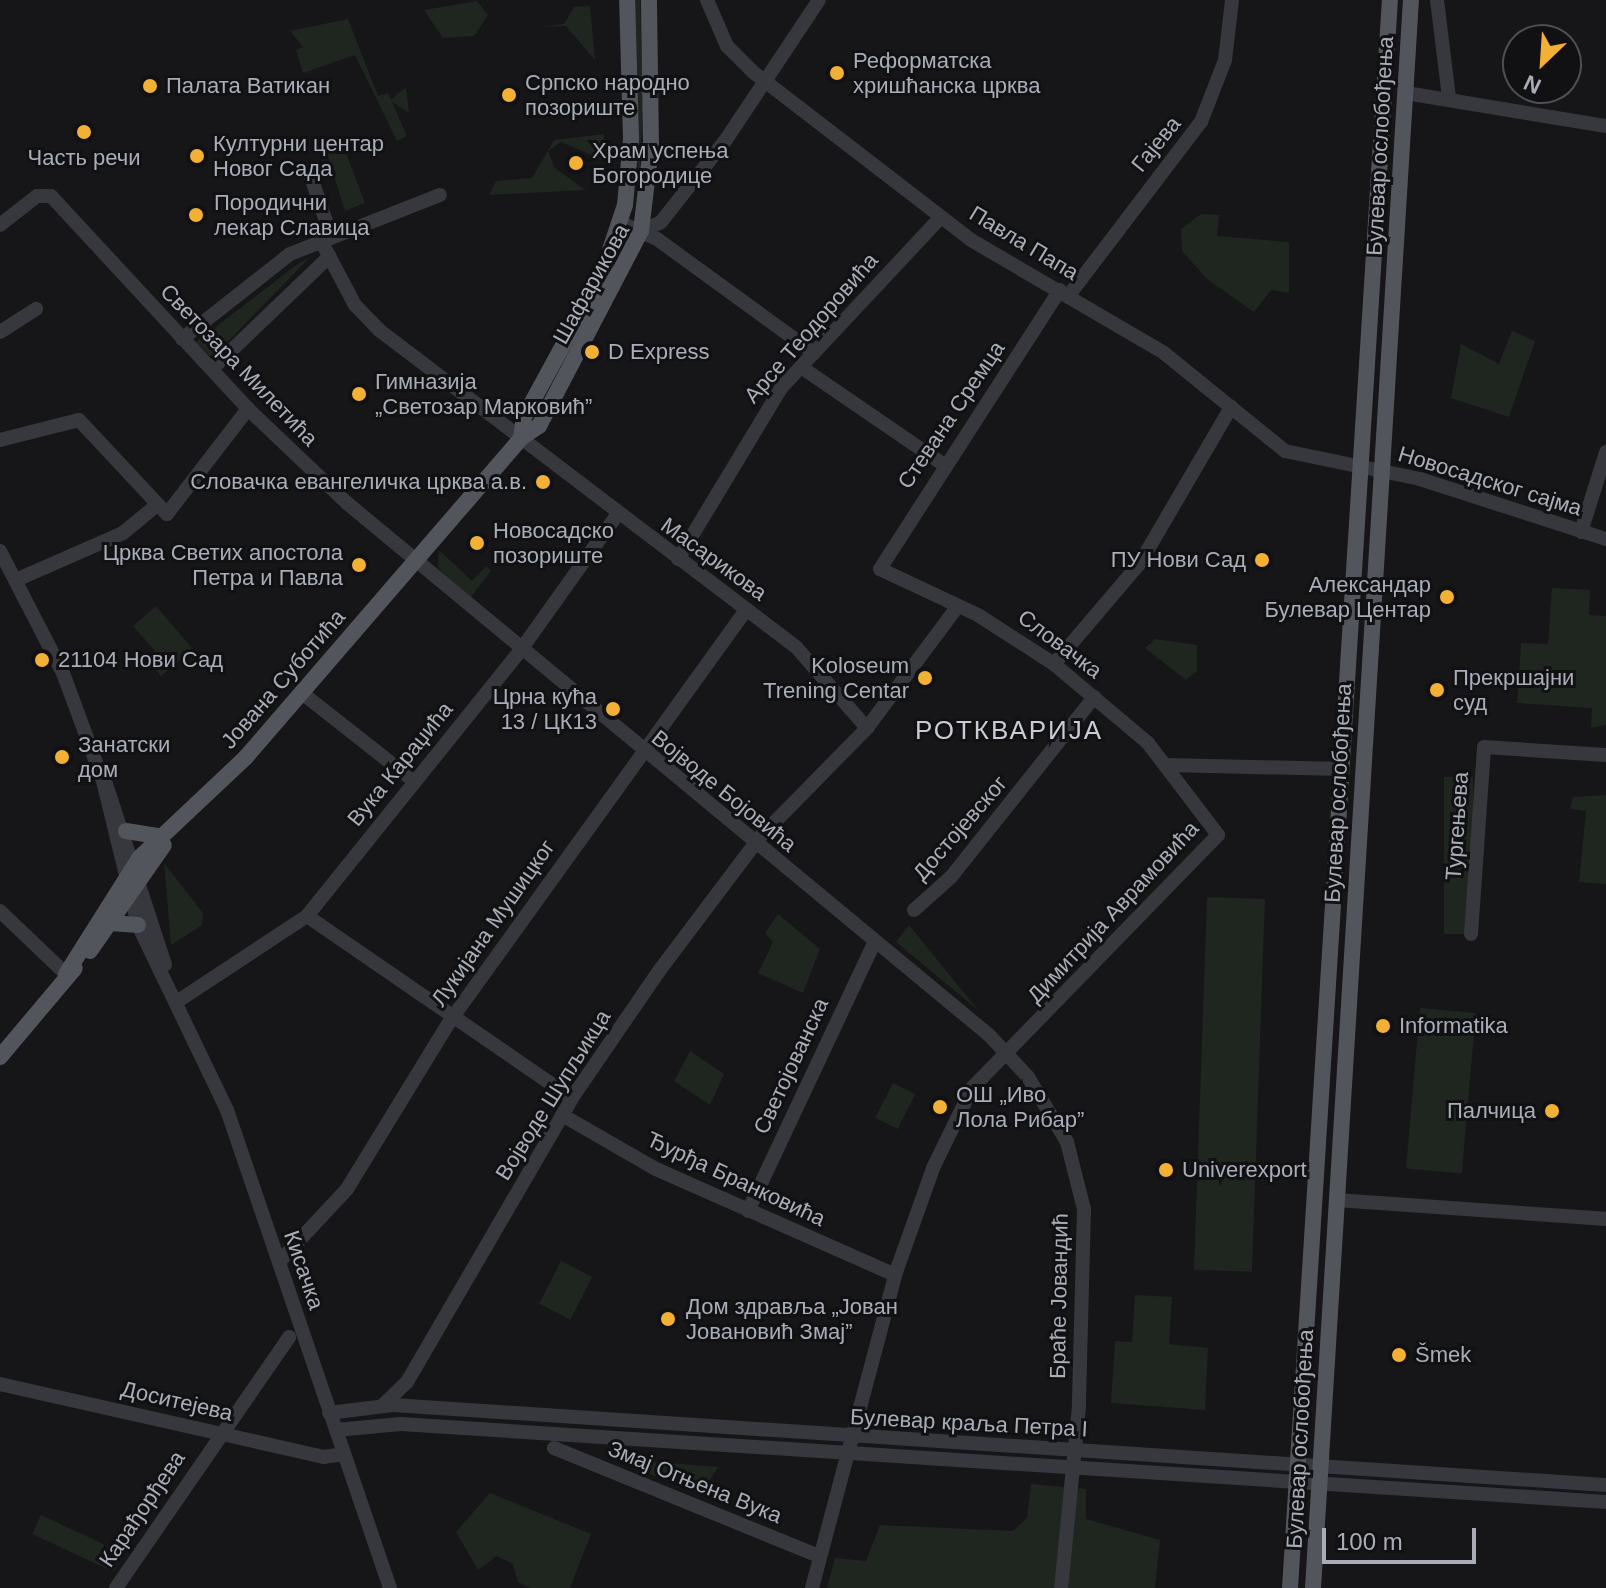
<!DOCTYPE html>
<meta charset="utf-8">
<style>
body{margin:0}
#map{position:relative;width:1606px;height:1588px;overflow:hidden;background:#161618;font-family:Arial,sans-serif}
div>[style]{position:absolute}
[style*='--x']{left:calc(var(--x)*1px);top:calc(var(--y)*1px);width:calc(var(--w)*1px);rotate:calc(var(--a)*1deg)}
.green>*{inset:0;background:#1e261f;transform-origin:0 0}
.minor>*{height:14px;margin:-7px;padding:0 7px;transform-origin:7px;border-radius:7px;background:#37383d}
.major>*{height:16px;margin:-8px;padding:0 8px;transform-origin:8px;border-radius:8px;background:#53555c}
.dots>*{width:22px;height:22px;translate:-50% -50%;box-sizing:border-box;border:4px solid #111113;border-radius:50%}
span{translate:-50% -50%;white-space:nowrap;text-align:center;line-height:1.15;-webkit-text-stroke:6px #111113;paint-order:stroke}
.poi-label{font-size:22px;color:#a8adb8}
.left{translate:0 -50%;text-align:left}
.right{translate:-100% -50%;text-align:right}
.street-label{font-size:22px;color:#a8adb8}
.quarter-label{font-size:26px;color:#c9ccd4;letter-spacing:2px}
.north{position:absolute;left:1502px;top:24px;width:80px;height:80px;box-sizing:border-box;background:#111113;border:2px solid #4d4f55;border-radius:50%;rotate:205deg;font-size:22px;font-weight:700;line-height:32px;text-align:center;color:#a8adb8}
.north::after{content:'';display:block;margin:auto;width:28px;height:36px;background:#f2b134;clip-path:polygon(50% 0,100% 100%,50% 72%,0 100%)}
.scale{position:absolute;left:1322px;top:1528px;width:154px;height:36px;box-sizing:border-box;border:4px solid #a8adb8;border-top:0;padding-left:10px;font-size:24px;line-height:28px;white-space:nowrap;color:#a8adb8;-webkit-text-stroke:6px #111113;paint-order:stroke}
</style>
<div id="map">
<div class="green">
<i style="clip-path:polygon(634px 0,640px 0,643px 108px,638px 203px)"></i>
<i style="clip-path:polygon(477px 1px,488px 15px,474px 36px,443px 38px,424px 10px)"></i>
<i style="clip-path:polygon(590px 6px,595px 60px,566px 26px,538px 27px,564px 24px,574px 7px)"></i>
<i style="clip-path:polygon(348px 19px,378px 96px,388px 93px,391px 100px,406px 87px,409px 113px,392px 102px,407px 136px,397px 141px,355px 55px,303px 73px,296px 50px,303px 47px,290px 31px)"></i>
<i style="clip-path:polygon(604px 134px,605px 161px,561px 142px,548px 151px,554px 167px,585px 190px,489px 195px,496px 181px,532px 178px,554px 140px)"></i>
<i style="clip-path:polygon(340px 137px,365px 203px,345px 211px,324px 144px)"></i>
<i style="clip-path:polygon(1201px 214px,1219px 215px,1217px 236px,1289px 242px,1289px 293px,1271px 290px,1254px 312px,1207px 279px,1182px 251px,1181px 229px)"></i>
<i style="clip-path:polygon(310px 257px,212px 358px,196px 342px,299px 263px)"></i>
<i style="clip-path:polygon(1512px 331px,1535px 341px,1509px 417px,1451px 398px,1461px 344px,1499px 364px)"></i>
<i style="clip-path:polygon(439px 550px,472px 581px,486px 566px,491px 571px,470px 598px,438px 568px)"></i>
<i style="clip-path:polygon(1552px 588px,1590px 590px,1589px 615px,1606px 616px,1606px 725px,1591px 728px,1592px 708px,1517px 703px,1521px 643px,1548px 644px)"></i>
<i style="clip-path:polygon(156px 606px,193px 649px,161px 676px,147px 659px,155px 651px,133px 626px)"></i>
<i style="clip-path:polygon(1155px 639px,1197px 645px,1197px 671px,1186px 680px,1145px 648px)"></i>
<i style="left:1444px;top:777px;width:29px;height:157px"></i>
<i style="clip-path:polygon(1606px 795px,1606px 884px,1579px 882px,1586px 811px,1570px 809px,1573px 797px)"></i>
<i style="clip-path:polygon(164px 863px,203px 913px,202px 925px,171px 945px)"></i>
<i style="left:1207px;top:897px;width:58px;height:373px;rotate:2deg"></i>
<i style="clip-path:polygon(778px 914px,820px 949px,803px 993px,758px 973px,773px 942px,765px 933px)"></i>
<i style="clip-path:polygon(909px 925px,978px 1010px,896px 942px)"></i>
<i style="left:1420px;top:1008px;width:56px;height:161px;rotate:5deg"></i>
<i style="clip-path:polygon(690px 1051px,724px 1074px,710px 1105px,674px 1081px)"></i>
<i style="left:893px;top:1083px;width:25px;height:39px;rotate:27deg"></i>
<i style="left:561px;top:1261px;width:35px;height:48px;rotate:27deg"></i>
<i style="clip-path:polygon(1135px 1295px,1172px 1297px,1169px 1344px,1208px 1348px,1205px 1410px,1111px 1403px,1115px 1341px,1132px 1342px)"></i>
<i style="clip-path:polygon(608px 1458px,718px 1467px,701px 1494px)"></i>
<i style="clip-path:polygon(1031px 1484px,1086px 1489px,1086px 1519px,1160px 1540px,1155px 1588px,827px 1588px,835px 1558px,866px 1561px,880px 1525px,1013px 1531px,1027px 1518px)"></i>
<i style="clip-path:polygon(490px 1493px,591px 1534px,570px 1588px,530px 1588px,518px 1582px,513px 1564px,497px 1556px,478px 1570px,456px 1532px)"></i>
<i style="left:41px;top:1515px;width:90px;height:21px;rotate:25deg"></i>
</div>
<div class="minor">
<i style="--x:707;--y:0;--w:50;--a:66.5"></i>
<i style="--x:727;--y:46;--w:37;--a:45"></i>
<i style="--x:753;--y:72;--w:275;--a:37.6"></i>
<i style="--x:971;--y:240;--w:224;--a:30.3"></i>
<i style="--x:1164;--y:353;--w:156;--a:39"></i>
<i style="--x:1285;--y:451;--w:138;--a:11.7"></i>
<i style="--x:1420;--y:479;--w:195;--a:17.9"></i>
<i style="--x:1437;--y:0;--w:99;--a:83"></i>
<i style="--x:1406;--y:93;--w:203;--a:9.4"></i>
<i style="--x:309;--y:171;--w:69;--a:71.3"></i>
<i style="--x:619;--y:222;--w:42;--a:24.1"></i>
<i style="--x:657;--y:239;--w:194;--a:36"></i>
<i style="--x:0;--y:225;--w:47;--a:-38.1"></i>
<i style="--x:37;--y:196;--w:14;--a:0"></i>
<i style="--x:51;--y:196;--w:290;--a:47.2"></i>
<i style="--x:248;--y:409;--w:137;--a:43.5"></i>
<i style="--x:347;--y:503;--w:834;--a:39.65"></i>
<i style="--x:989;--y:1035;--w:57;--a:47.1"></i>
<i style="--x:1028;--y:1077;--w:76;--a:59"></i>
<i style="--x:1067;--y:1142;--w:69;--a:75.8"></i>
<i style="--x:1084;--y:1209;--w:197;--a:91.5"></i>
<i style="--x:1079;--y:1406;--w:183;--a:95.6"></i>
<i style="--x:641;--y:231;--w:22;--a:-24"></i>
<i style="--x:661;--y:222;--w:103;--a:-51.7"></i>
<i style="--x:725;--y:141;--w:169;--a:-56.3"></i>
<i style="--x:320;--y:239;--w:75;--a:62.1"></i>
<i style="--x:355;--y:305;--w:35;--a:46"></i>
<i style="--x:379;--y:330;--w:524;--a:37.24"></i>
<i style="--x:796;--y:647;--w:108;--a:48.8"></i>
<i style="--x:1069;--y:295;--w:218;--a:-52.7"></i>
<i style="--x:1201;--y:122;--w:66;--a:-68.8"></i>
<i style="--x:1225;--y:60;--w:60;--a:-83.3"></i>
<i style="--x:0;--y:332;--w:43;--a:-32.6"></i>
<i style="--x:182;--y:339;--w:137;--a:-38.2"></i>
<i style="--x:290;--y:254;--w:161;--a:-21.5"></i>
<i style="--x:801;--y:367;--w:173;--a:34.4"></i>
<i style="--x:212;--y:369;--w:163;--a:-43.8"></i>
<i style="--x:0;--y:440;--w:81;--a:-14.2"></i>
<i style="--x:79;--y:420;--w:129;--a:46.9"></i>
<i style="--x:167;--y:514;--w:133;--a:-52.4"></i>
<i style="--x:1581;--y:532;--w:84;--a:-72.6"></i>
<i style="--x:0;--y:551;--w:137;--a:62.7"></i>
<i style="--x:63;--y:673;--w:115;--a:69.7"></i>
<i style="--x:103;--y:781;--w:148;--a:76.3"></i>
<i style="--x:138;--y:925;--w:205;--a:64.3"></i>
<i style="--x:227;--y:1110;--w:505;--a:71.17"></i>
<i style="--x:678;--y:559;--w:200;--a:-58.9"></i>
<i style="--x:781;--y:388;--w:234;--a:-46.9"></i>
<i style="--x:16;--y:580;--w:117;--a:-23.7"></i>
<i style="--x:123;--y:533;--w:45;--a:-39.6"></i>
<i style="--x:1054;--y:664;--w:133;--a:-49.6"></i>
<i style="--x:1140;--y:563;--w:181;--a:-59.7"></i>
<i style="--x:302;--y:693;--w:142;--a:38.2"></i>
<i style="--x:1166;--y:765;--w:175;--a:1.3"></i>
<i style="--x:106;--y:784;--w:190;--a:71.9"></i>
<i style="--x:914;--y:910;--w:50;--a:-41.7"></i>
<i style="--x:951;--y:877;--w:230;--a:-51.5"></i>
<i style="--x:0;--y:911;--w:91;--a:43.7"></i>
<i style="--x:307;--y:916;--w:321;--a:34.5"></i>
<i style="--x:1471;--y:934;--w:187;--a:-86"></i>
<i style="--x:1484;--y:747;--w:122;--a:3.8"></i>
<i style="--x:178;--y:1001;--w:154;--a:-33.4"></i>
<i style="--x:307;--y:916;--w:340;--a:-51.2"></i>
<i style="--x:520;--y:651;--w:167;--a:-54.5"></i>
<i style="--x:562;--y:1115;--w:108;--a:29.9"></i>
<i style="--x:656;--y:1169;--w:261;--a:23.9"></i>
<i style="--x:1336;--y:1200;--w:271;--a:4"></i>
<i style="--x:748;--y:1211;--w:298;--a:-64.8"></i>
<i style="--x:279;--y:1262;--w:100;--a:-47"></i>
<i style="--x:347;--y:1189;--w:197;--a:-58.5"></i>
<i style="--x:450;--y:1021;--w:506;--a:-54.24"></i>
<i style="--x:0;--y:1384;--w:331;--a:12.7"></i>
<i style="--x:323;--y:1457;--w:21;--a:-8"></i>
<i style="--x:382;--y:1406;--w:35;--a:-44"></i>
<i style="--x:407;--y:1382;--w:328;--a:-59.8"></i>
<i style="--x:572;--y:1098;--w:154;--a:-55.6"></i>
<i style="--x:659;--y:971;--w:168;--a:-53"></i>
<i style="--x:760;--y:837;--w:153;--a:-45.5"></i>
<i style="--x:867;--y:728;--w:152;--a:-53.3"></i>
<i style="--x:329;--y:1413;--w:64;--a:-7.1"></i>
<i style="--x:393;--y:1405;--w:1216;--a:3.77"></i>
<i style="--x:336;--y:1430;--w:65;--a:-5.3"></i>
<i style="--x:401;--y:1424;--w:1208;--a:3.7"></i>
<i style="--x:554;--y:1448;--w:286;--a:22.2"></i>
<i style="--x:116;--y:1588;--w:305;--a:-55.4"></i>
<i style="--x:812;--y:1588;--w:324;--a:-75.1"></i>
<i style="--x:895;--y:1275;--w:114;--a:-70.4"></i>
<i style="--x:933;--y:1168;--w:89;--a:-64"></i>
<i style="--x:972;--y:1088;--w:353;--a:-45.8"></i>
<i style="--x:1218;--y:835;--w:116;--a:-127.3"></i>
<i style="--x:1148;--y:743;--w:123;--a:-140"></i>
<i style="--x:1054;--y:664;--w:90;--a:-147.2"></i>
<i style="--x:978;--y:615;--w:108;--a:-154.9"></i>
<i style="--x:880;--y:569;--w:332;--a:-57.2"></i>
</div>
<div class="major">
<i style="--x:521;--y:438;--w:22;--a:-34"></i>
<i style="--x:539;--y:426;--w:220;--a:-62.4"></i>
<i style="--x:641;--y:231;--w:85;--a:-83.2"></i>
<i style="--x:651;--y:147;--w:147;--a:-90.8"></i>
<i style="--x:521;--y:438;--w:21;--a:-82"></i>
<i style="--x:524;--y:417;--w:163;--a:-61.4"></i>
<i style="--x:602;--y:274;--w:73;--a:-71.6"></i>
<i style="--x:625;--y:205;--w:66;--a:-84.8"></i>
<i style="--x:631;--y:139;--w:139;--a:-91.6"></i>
<i style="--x:126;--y:831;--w:36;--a:9"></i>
<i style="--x:110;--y:923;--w:28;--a:4"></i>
<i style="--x:90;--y:951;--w:129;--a:-55.1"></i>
<i style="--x:66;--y:974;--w:138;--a:-57.7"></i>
<i style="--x:140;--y:857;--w:146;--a:-43.3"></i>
<i style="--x:246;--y:757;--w:421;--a:-49.2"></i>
<i style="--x:0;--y:1057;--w:116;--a:-49.9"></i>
<i style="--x:1290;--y:1588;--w:1591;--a:-86.4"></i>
<i style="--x:1313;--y:1588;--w:1591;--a:-86.47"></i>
</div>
<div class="dots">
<i style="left:837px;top:73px;background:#f2b134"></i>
<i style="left:150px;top:86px;background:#f2b134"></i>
<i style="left:509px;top:95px;background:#f2b134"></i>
<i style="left:84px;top:132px;background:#f2b134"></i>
<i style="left:197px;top:156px;background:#f2b134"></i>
<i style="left:576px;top:163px;background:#f2b134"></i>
<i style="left:196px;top:215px;background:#f2b134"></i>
<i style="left:592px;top:352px;background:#f2b134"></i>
<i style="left:359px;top:394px;background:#f2b134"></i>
<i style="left:543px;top:482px;background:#f2b134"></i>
<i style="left:477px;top:543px;background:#f2b134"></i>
<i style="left:1262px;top:560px;background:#f2b134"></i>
<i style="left:359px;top:565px;background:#f2b134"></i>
<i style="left:1447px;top:597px;background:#f2b134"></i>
<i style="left:42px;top:660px;background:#f2b134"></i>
<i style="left:925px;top:678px;background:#f2b134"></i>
<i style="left:1437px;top:690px;background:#f2b134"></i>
<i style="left:613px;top:709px;background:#f2b134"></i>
<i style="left:62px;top:757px;background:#f2b134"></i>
<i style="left:1383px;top:1026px;background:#f2b134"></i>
<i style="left:940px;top:1107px;background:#f2b134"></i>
<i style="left:1552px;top:1111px;background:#f2b134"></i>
<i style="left:1166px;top:1170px;background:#f2b134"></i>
<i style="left:668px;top:1319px;background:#f2b134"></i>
<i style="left:1399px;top:1355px;background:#f2b134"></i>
</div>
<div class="poi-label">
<span class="left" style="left:853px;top:73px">Реформатска<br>хришћанска црква</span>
<span class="left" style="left:525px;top:95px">Српско народно<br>позориште</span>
<span class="left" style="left:166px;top:86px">Палата Ватикан</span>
<span class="left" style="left:213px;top:156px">Културни центар<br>Новог Сада</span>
<span class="left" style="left:592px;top:163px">Храм успења<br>Богородице</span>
<span style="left:84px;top:158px">Часть речи</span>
<span class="left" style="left:214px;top:215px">Породични<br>лекар Славица</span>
<span class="left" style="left:608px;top:352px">D Express</span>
<span class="left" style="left:375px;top:394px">Гимназија<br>„Светозар Марковић”</span>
<span class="right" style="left:527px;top:482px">Словачка евангеличка црква а.в.</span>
<span class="left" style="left:493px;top:543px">Новосадско<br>позориште</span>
<span class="right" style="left:343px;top:565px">Црква Светих апостола<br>Петра и Павла</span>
<span class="right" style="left:1246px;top:560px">ПУ Нови Сад</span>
<span class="right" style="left:1431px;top:597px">Александар<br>Булевар Центар</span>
<span class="left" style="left:58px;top:660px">21104 Нови Сад</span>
<span class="right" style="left:909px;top:678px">Koloseum<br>Trening Centar</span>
<span class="left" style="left:1453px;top:690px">Прекршајни<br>суд</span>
<span class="right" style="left:597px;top:709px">Црна кућа<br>13 / ЦК13</span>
<span class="left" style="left:78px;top:757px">Занатски<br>дом</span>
<span class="left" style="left:1399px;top:1026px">Informatika</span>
<span class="left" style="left:956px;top:1107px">ОШ „Иво<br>Лола Рибар”</span>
<span class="right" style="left:1536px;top:1111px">Палчица</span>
<span class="left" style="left:1182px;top:1170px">Univerexport</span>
<span class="left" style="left:686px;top:1319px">Дом здравља „Јован<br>Јовановић Змај”</span>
<span class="left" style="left:1415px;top:1355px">Šmek</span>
</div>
<div class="street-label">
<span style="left:1156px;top:144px;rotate:-51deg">Гајева</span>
<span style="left:1380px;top:146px;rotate:-87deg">Булевар ослобођења</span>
<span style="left:1024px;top:243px;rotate:31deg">Павла Папа</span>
<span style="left:591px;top:284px;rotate:-61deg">Шафарикова</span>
<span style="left:811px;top:328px;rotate:-49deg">Арсе Теодоровића</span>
<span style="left:239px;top:365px;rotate:46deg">Светозара Милетића</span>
<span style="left:951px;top:415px;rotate:-56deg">Стевана Сремца</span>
<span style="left:1490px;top:481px;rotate:17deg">Новосадског сајма</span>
<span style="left:714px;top:559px;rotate:36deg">Масарикова</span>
<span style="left:1060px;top:644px;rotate:37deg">Словачка</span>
<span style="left:283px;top:679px;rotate:-49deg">Јована Суботића</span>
<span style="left:400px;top:764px;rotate:-51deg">Вука Караџића</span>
<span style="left:724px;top:791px;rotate:39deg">Војводе Бојовића</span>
<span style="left:1338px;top:793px;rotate:-87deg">Булевар ослобођења</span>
<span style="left:1457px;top:826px;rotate:-86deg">Тургењева</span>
<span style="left:960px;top:828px;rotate:-49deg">Достојевског</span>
<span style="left:1113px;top:912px;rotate:-47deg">Димитрија Аврамовића</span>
<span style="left:493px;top:923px;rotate:-55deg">Лукијана Мушицког</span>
<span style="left:791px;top:1066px;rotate:-65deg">Светојованска</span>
<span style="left:553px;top:1095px;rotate:-58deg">Војводе Шупљикца</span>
<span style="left:736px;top:1179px;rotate:25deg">Ђурђа Бранковића</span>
<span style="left:304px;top:1270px;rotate:71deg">Кисачка</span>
<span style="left:1059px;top:1296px;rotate:-89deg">Браће Јовандић</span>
<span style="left:177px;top:1401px;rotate:13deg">Доситејева</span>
<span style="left:969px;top:1423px;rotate:3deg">Булевар краља Петра I</span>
<span style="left:1300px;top:1439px;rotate:-87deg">Булевар ослобођења</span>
<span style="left:695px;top:1482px;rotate:22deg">Змај Огњена Вука</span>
<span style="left:142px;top:1509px;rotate:-56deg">Карађорђева</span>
</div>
<div class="quarter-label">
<span style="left:1009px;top:731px">РОТКВАРИЈА</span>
</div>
<div class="north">N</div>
<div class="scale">100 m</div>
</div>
